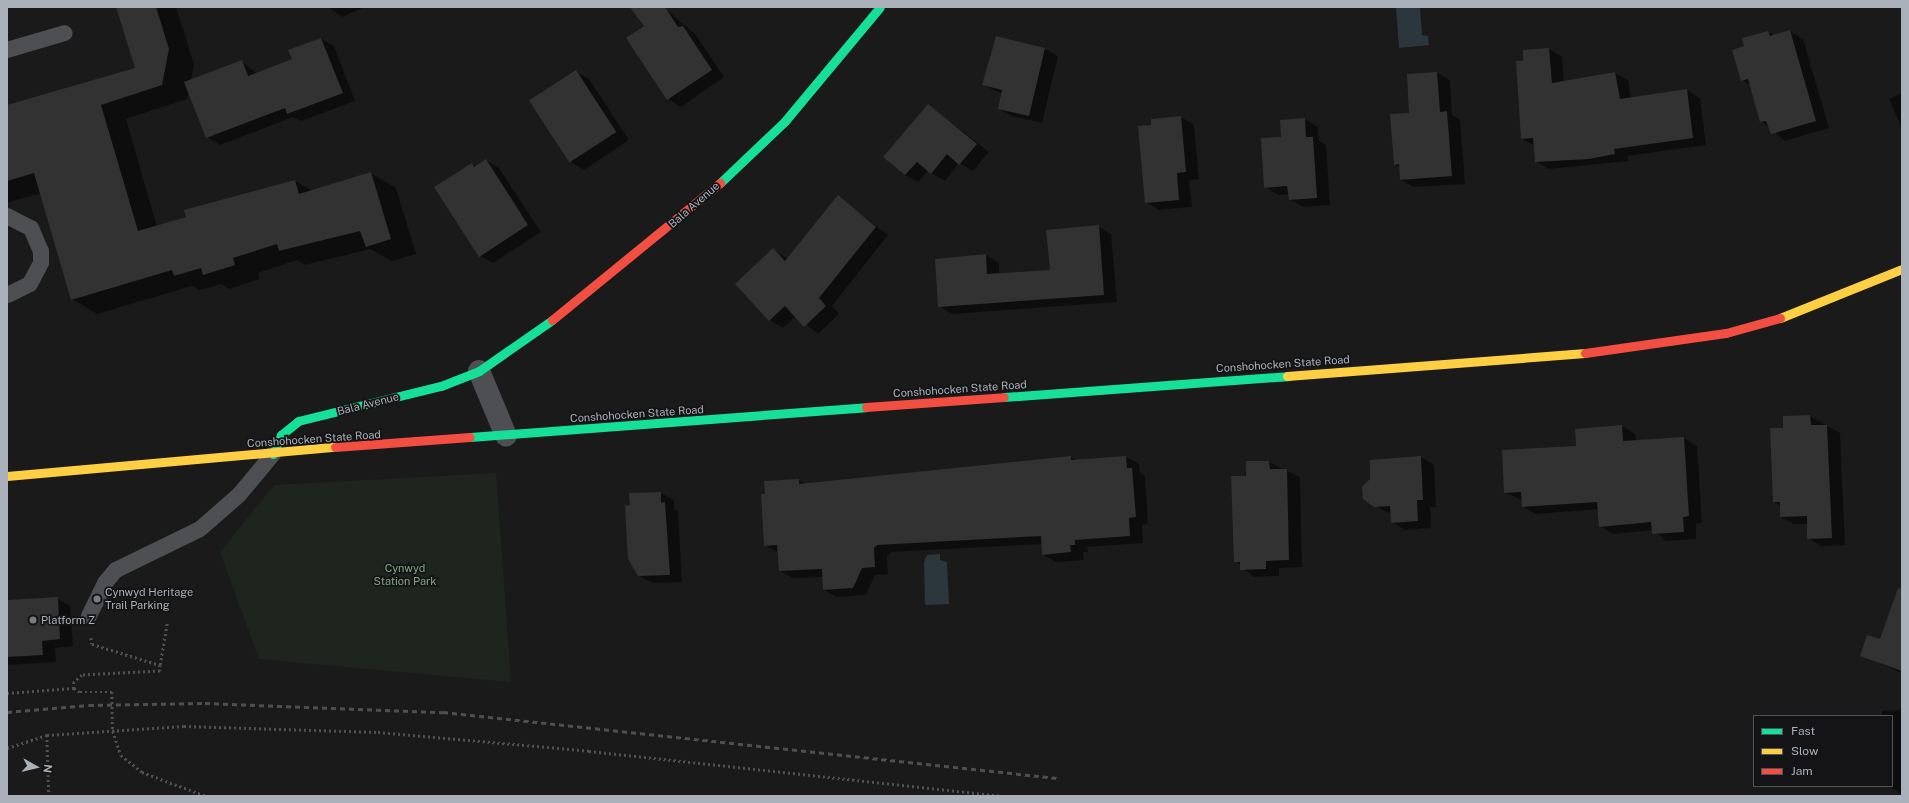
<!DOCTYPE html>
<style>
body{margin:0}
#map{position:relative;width:1909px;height:803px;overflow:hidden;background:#1a1a1a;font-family:"Public Sans",sans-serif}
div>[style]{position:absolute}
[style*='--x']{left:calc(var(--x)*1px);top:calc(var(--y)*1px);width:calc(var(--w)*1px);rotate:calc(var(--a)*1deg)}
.green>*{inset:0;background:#1d251e}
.water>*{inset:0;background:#2c363d}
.shadow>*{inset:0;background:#0007}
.building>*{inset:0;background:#323232;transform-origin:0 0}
.path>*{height:2.5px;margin-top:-1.25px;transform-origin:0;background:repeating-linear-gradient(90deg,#505154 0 2px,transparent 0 5px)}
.lane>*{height:16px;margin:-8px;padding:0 8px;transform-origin:8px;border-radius:8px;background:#4d4f53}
.street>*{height:22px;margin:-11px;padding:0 11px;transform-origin:11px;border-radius:11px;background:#4d4f53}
.fast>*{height:9px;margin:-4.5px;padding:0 4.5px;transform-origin:4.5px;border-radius:4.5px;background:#16e098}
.slow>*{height:9px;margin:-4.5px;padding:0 4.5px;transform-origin:4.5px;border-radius:4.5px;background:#ffcf43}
.jam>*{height:9px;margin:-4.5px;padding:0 4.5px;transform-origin:4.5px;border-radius:4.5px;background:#f24e42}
.rail>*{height:3px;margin-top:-1.5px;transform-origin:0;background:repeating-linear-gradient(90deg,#4d4f52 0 5px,transparent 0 9px)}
.dots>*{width:11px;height:11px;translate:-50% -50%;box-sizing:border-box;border:2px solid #141416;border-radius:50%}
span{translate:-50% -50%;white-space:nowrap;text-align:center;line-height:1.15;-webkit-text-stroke:3.5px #141416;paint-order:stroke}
.street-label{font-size:11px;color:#aab1bb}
.park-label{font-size:11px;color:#81a781}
.poi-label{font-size:11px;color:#aab1bb}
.left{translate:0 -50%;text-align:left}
.frame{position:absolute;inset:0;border:8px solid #aab1bb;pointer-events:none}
.legend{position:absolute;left:1753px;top:715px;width:140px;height:72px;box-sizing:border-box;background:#141416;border:1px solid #505358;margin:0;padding:5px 7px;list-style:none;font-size:12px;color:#aab1bb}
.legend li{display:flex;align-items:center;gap:8px;height:20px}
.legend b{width:20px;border:1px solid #505358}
.north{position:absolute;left:16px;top:747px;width:40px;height:40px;-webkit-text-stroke:3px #141416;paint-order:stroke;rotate:98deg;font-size:11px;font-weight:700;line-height:16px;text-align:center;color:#aab1bb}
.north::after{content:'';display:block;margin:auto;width:14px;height:18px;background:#aab1bb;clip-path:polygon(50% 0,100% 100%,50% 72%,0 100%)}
</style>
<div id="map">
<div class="green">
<i style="clip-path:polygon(496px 473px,511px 682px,259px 659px,220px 552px,274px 485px)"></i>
</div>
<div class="water">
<i style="clip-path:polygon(1396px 7px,1420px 7px,1422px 35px,1428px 36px,1429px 45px,1399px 48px)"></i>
<i style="clip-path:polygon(940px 554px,940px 560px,947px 562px,949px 604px,925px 605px,924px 562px,927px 555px)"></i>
</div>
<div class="shadow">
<i style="clip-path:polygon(117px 7px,176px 7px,194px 64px,191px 81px,242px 61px,257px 74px,293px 60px,289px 51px,321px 39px,334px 46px,355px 101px,301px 121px,293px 117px,220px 145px,207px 137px,189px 91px,187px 99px,126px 119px,157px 227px,295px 181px,313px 191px,371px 173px,396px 188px,416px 254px,392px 261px,370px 249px,305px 265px,297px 260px,258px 273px,260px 279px,229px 289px,221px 284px,200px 290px,192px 286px,97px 314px,72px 299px,41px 193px,7px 203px,7px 106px,136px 69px)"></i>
<i style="clip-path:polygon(328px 7px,365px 7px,342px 17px)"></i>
<i style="clip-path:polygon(666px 9px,696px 35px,724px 77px,681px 107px,668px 99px,627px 38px)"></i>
<i style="clip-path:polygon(1790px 31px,1803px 39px,1829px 128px,1785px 141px,1761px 121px,1750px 85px,1742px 80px,1746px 47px,1768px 32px,1775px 36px)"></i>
<i style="clip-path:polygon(1045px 49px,1058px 56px,1042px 123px,1012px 116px,999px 109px,1003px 94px,983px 85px,991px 52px)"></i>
<i style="clip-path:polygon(1549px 49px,1562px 57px,1564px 82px,1615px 73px,1628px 80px,1631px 98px,1687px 90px,1700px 98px,1706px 145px,1627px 156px,1628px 161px,1549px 169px,1536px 161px,1535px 146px,1522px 139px,1525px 62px)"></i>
<i style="clip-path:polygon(576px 72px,589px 79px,629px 140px,584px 170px,571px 162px)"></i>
<i style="clip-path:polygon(1437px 73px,1450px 80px,1452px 115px,1460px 120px,1465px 184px,1414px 187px,1401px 180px,1400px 168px,1395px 164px,1410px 114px)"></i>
<i style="clip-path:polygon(1902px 93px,1902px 129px,1889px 99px)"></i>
<i style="clip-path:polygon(928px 105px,989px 152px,973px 171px,959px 163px,945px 181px,928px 171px,918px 182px,905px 175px)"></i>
<i style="clip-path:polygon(1181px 117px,1194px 125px,1199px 179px,1189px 180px,1192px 207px,1159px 210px,1146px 202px,1152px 125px)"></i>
<i style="clip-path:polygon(1305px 119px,1318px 127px,1319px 141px,1326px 145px,1330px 205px,1303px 207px,1289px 199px,1289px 194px,1278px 195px,1265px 187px,1282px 138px)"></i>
<i style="clip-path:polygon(486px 160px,499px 168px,541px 232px,493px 263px,480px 256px,472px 164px,476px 167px)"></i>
<i style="clip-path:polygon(838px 197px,888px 235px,832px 306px,839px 314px,818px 334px,796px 316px,783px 328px,770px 320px,736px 284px,773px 249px,788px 259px)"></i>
<i style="clip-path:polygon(1098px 226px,1111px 234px,1117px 302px,952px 314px,939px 306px,986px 255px,999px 263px,999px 275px,1051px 271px)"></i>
<i style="clip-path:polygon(1810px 416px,1840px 433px,1845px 545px,1821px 546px,1808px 538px,1808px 524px,1794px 524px,1781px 517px,1781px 506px,1774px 502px,1784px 429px)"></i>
<i style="clip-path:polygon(1622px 426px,1635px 434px,1636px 441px,1684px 438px,1697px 446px,1702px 523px,1696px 524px,1696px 539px,1666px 541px,1653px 530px,1613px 534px,1600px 526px,1599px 509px,1536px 514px,1523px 507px,1523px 500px,1505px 493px,1577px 447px)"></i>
<i style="clip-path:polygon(1070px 457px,1078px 461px,1126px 457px,1139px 464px,1140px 473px,1145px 476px,1148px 524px,1142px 525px,1143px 543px,1087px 547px,1088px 552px,1083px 552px,1084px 560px,1056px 562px,1043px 555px,1042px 544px,891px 552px,887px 556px,888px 574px,875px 575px,866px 595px,837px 597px,824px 590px,823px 577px,793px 578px,780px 571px,779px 553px,765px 545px,766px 495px,799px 480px,807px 485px)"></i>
<i style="clip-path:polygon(1421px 457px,1434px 465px,1436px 507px,1430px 507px,1431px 528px,1405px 530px,1392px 522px,1392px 514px,1374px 506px)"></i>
<i style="clip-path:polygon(1247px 462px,1269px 462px,1300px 477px,1302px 567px,1279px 568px,1279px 576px,1254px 577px,1235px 561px)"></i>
<i style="clip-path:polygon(661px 493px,674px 500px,674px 509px,678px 511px,682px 582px,653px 583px,639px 576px,631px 506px)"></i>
<i style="clip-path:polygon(57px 598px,70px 606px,73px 646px,55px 648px,56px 662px,7px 665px,7px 601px)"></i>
<i style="clip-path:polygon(1902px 626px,1902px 673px,1861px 655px)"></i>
<i style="clip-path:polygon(1902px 710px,1902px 794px,1890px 787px,1892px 716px,1882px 716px,1882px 711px)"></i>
</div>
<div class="building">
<i style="clip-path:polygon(116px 7px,156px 7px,169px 49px,162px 85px,101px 105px,138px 231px,186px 217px,184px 210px,295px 180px,299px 194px,371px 172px,391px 239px,366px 247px,360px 231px,279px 251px,277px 244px,233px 258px,235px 265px,203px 275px,201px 268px,174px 276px,172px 270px,71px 300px,34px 173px,7px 181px,7px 105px,135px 68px)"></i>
<i style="clip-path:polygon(630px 7px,665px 7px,678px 27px,683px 26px,712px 70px,667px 100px,626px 38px,644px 26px)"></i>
<i style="clip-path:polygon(1790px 30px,1816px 121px,1771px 134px,1766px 121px,1760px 122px,1748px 79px,1741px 81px,1732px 50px,1744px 46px,1742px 38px,1768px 31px,1770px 36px)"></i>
<i style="clip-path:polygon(996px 36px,1045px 48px,1029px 116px,998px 109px,1002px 90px,982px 85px)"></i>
<i style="clip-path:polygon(321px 38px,343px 93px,287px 114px,285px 108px,206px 138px,184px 82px,242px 60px,248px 76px,292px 59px,288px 50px)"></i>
<i style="clip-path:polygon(1549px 48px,1552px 83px,1615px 72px,1620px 99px,1687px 89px,1693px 138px,1614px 149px,1615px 154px,1589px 159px,1535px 162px,1533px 138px,1521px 139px,1516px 61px,1523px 61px,1523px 50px)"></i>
<i style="left:576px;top:70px;width:74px;height:56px;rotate:57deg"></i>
<i style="clip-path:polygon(1437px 72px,1440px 112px,1447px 111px,1452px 176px,1400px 180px,1399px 164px,1394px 165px,1390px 114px,1409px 113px,1407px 74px)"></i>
<i style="clip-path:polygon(928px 104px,977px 144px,959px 165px,947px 154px,931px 174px,917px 162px,905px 175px,883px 157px)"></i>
<i style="clip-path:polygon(1181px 116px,1186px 172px,1177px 173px,1179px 200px,1145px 203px,1138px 126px,1151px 125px,1151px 119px)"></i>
<i style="clip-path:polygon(1305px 118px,1306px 137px,1313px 137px,1317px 198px,1289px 200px,1287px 186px,1264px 188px,1261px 138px,1281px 137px,1280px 120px)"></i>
<i style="clip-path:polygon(486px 159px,528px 225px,479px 257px,434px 187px,472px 163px,474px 167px)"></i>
<i style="clip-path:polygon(838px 195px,876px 227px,819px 298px,826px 306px,804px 327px,785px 306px,769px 321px,735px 284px,773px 248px,785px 261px)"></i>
<i style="clip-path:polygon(1099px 225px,1104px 295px,938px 307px,935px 259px,986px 254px,987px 274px,1050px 270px,1046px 230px)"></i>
<i style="clip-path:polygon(1810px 415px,1811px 425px,1827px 425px,1832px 538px,1807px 539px,1807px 516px,1780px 517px,1780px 502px,1773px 502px,1770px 428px,1783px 428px,1783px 416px)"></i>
<i style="clip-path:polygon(1622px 425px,1623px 441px,1684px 437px,1689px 516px,1683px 517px,1684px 532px,1652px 534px,1651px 522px,1599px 527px,1597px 502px,1522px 507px,1521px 492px,1504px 493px,1502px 450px,1576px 446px,1575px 429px)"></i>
<i style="clip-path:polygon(1071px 456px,1071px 460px,1126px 456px,1127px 468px,1132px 468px,1136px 517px,1129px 518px,1130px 536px,1075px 540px,1075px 545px,1070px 545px,1071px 552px,1042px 555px,1041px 536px,877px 545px,874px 548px,875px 567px,862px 568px,853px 588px,823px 590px,822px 569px,779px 571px,777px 545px,764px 546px,761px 494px,765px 494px,764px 481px,799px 479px,799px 484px)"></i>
<i style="clip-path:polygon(1421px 456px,1423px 500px,1417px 500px,1418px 521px,1391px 523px,1390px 506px,1374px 507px,1363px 499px,1362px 487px,1370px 479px,1370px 460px)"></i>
<i style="clip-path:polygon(1246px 461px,1269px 461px,1270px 469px,1287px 469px,1289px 560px,1266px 561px,1266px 569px,1240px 570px,1240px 562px,1234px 562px,1231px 476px,1246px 476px)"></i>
<i style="clip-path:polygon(661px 492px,661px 503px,665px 502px,670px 575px,638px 576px,628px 559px,625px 506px,630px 505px,629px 493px)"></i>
<i style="clip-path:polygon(1898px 588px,1902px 589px,1902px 671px,1860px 656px,1867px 635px,1880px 639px)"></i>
<i style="clip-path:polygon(58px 597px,60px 639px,42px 641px,43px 655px,7px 657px,7px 600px)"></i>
</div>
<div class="path">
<i style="--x:91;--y:638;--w:6;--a:81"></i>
<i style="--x:92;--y:644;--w:71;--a:17.2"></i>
<i style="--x:160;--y:665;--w:6;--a:90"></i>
<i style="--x:160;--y:671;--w:78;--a:177.1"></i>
<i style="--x:82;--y:675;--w:11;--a:139"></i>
<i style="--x:74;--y:682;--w:6;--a:90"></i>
<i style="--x:74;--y:688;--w:7;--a:34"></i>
<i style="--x:80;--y:692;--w:32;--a:0"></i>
<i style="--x:112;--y:692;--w:39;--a:89"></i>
<i style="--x:113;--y:731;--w:25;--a:72"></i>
<i style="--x:121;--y:755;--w:27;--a:39"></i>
<i style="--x:142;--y:772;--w:68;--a:20.6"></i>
<i style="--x:160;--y:665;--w:43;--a:-80.5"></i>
<i style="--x:7;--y:693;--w:67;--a:-4.3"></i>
<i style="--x:47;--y:735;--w:61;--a:88.1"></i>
<i style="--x:7;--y:748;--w:42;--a:-18"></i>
<i style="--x:47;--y:735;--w:137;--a:-3.8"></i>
<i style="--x:184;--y:726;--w:194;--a:1.8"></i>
<i style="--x:378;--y:732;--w:212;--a:5.1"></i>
<i style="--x:589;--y:751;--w:418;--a:6.2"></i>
</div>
<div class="lane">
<i style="--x:7;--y:50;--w:60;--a:-16.3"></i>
<i style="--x:7;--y:216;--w:27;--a:27"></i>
<i style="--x:31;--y:228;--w:25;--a:67"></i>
<i style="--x:41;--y:251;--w:12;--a:90"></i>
<i style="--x:41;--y:263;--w:24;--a:118"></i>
<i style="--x:30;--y:284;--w:25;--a:154"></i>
<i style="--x:89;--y:616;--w:37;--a:-64"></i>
<i style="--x:105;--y:583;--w:17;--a:-50"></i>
<i style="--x:116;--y:570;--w:93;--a:-26"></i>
<i style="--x:200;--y:529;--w:52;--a:-41.1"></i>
<i style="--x:239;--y:495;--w:53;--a:-50.3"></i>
</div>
<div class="street">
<i style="--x:479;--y:371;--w:70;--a:67.4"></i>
</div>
<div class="fast">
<i style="--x:720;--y:183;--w:90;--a:-43.6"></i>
<i style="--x:785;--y:121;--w:148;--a:-50.2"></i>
<i style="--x:1004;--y:397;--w:284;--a:-4.2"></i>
<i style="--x:470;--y:437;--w:397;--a:-4.3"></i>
<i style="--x:273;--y:454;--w:21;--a:-67"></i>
<i style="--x:281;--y:435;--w:22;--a:-39"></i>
<i style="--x:298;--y:421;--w:147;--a:-13.8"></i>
<i style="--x:441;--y:386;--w:41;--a:-21.5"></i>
<i style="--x:479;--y:371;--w:89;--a:-34.9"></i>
</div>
<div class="slow">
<i style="--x:1780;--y:318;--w:131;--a:-21.9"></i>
<i style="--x:1287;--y:376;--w:299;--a:-4.4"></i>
<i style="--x:7;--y:476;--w:329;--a:-5.1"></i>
</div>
<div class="jam">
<i style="--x:552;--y:320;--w:217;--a:-39.2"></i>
<i style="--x:1585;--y:353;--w:142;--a:-8.1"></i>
<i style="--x:1726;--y:333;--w:56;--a:-15.5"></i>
<i style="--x:866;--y:407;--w:138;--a:-4.1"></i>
<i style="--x:335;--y:447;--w:135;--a:-4.2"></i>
</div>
<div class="rail">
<i style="--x:7;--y:712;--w:82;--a:-4.9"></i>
<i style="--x:89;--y:705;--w:116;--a:-1"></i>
<i style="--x:205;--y:703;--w:238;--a:2.2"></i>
<i style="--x:443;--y:712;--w:618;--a:6.14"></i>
</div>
<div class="dots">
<i style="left:97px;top:599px;background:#787c83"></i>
<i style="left:33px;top:620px;background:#787c83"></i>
</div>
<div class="street-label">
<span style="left:694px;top:205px;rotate:-41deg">Bala Avenue</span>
<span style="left:1283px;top:364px;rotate:-4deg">Conshohocken State Road</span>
<span style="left:960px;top:389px;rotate:-4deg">Conshohocken State Road</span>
<span style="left:368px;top:404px;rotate:-14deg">Bala Avenue</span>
<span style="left:637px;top:414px;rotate:-4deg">Conshohocken State Road</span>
<span style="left:314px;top:439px;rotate:-4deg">Conshohocken State Road</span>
</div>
<div class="park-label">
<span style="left:405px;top:575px">Cynwyd<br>Station Park</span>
</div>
<div class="poi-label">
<span class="left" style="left:105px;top:599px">Cynwyd Heritage<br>Trail Parking</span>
<span class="left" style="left:41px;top:620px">Platform Z</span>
</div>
<div class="frame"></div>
<ul class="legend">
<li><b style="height:5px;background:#16e098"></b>Fast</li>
<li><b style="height:5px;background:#ffcf43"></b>Slow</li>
<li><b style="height:5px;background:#f24e42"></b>Jam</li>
</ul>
<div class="north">N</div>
</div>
